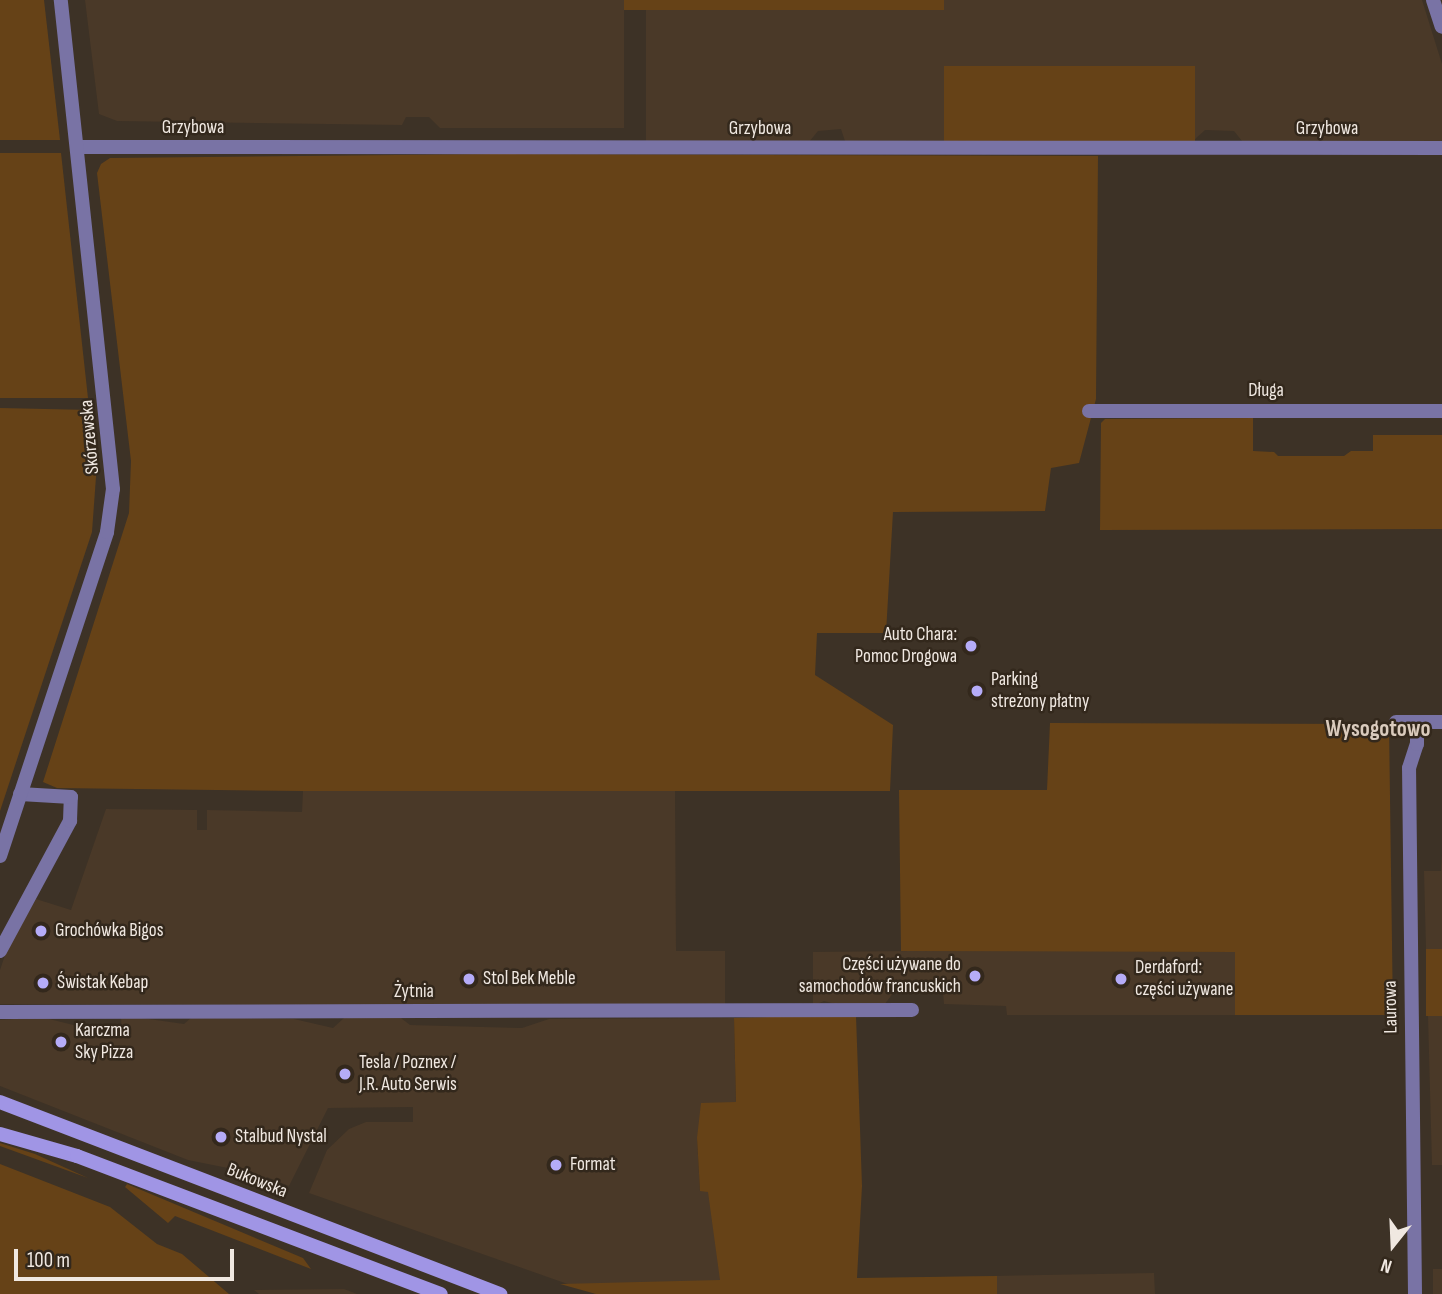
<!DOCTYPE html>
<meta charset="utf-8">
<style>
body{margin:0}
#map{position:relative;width:1442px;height:1294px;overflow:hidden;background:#3d3226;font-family:"Sofia Sans Condensed",sans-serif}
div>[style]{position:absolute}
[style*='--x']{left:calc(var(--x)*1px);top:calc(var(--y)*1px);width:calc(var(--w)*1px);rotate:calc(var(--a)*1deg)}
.built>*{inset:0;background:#4a3928;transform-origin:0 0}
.green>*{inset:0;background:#664217;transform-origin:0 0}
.minor>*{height:14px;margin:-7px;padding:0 7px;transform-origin:7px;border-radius:7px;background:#7973a5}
.tertiary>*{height:14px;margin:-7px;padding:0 7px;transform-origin:7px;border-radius:7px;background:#7973a5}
.secondary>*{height:14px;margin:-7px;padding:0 7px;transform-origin:7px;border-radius:7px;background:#a095e5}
.dots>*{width:19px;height:19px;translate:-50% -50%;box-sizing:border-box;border:4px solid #33281c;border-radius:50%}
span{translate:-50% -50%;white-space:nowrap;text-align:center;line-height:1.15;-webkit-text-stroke:5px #33281c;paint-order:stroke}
.street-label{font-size:19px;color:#f0e8e1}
.poi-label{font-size:19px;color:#f0e8e1}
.right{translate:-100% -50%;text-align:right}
.left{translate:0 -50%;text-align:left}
.quarter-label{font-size:23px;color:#dacbbd;font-weight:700}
.north{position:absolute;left:1358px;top:1210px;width:70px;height:70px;-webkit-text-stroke:5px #33281c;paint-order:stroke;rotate:198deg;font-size:19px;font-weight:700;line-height:28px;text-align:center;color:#f0e8e1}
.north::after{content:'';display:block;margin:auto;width:24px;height:32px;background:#f0e8e1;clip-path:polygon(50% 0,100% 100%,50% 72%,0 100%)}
.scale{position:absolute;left:14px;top:1249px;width:220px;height:32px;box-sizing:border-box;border:4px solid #f0e8e1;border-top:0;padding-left:9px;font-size:21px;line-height:24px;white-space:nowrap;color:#f0e8e1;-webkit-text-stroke:5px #33281c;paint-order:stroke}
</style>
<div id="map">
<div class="built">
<i style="clip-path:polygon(85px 0,624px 0,624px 128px,440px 128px,429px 117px,406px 117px,402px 125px,117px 121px,99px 114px)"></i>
<i style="clip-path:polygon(944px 0,1422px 0,1442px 64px,1442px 141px,1242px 141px,1234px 131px,1205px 130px,1193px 141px,1194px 66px,945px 66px,944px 141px,845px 141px,841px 129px,818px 131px,809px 142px,646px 141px,646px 10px,944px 9px)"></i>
<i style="clip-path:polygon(303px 791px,675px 791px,676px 951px,725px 951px,725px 1006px,0 1004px,0 970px,6px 952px,36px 899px,71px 910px,106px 809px,197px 810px,197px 830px,207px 830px,207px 810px,302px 812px)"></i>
<i style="clip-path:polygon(1442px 854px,1442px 949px,1426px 949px,1424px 871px,1441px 871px)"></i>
<i style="clip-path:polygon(1007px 950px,1235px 952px,1235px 1015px,1007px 1015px,1006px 1006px,944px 1004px,943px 992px,894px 992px,884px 1005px,839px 1005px,824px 1001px,813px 1006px,813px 952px)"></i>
<i style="clip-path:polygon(1428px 1016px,1442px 1016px,1442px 1165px,1432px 1165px)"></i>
<i style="clip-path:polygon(41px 1017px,122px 1037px,121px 1017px,135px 1017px,184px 1024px,192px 1017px,294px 1019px,333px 1028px,344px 1018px,401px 1018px,410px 1025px,522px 1028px,549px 1019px,734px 1018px,736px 1102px,697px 1138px,700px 1191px,708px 1191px,771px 1280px,1154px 1273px,1155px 1294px,596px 1294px,309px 1193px,327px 1150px,349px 1129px,366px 1122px,413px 1122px,413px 1107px,328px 1108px,289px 1186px,267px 1177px,264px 1182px,233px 1169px,188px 1160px,0 1086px,0 1020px)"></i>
<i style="left:1433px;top:1269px;width:9px;height:25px"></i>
<i style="clip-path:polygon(344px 1289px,357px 1294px,259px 1294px,254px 1290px)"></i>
</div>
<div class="green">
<i style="clip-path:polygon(0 0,44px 0,60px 140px,0 140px)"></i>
<i style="left:624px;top:0;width:320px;height:10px"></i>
<i style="left:944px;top:66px;width:251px;height:75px"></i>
<i style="clip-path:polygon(0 153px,61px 153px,88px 398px,0 398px)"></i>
<i style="clip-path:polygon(493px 154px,1098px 156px,1096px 399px,1079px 463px,1051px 468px,1045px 511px,893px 512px,886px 633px,817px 633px,815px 675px,893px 725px,890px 791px,303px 791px,57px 788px,43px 782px,129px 513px,131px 461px,97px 173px,101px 164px,110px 158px)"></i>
<i style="clip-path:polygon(0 408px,91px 410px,97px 463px,92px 532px,0 811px)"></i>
<i style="clip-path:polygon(1253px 418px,1253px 451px,1274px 452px,1278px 456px,1344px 456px,1351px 451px,1373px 451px,1373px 435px,1442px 435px,1442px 529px,1100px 530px,1101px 423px,1105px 419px)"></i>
<i style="clip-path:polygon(1050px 723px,1389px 724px,1393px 1015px,1235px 1015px,1235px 952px,901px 951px,899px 790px,1047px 790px)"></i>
<i style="left:1426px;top:949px;width:16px;height:67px"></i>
<i style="clip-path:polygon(848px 1015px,856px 1016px,859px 1100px,862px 1186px,857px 1278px,997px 1276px,997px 1294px,596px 1294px,560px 1284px,720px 1280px,708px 1192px,700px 1191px,697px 1138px,701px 1103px,736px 1102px,734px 1018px)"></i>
<i style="clip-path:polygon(0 1143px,35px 1154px,88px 1178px,0 1146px)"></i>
<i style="clip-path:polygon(0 1164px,110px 1207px,157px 1244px,182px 1254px,229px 1294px,0 1294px)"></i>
<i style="clip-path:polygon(127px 1184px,303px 1258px,311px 1269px,175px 1216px,168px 1223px,125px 1187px)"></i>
</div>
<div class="minor">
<i style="--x:1433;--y:0;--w:28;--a:72"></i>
<i style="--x:78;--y:147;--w:1364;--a:0.04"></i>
<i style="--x:1089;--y:411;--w:353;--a:0"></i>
<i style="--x:1396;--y:722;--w:46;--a:0"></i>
<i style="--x:0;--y:951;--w:148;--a:-61.7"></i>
<i style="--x:70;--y:821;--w:24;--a:-88"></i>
<i style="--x:71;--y:797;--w:51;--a:-176.6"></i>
<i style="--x:0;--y:1012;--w:912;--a:-0.13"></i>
<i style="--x:1415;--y:1294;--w:526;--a:-90.65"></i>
<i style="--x:1409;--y:768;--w:25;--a:-72"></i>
<i style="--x:1417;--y:744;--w:22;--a:-90"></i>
</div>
<div class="tertiary">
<i style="--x:0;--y:856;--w:341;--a:-71.7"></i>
<i style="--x:107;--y:532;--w:43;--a:-82.1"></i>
<i style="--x:113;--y:489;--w:492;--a:-96.1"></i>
</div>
<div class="secondary">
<i style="--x:0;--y:1102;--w:536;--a:21.01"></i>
<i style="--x:0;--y:1134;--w:80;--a:15.9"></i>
<i style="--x:77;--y:1156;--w:389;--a:20.8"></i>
</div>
<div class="dots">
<i style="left:971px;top:646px;background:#b5acf8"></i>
<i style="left:977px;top:691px;background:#b5acf8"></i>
<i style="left:41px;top:931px;background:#b5acf8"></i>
<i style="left:975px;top:976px;background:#b5acf8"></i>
<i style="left:469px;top:979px;background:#b5acf8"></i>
<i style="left:1121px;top:979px;background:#b5acf8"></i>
<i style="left:43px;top:983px;background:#b5acf8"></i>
<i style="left:61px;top:1042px;background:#b5acf8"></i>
<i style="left:345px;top:1074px;background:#b5acf8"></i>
<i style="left:221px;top:1137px;background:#b5acf8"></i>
<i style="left:556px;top:1165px;background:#b5acf8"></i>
</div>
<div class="street-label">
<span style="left:193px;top:128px">Grzybowa</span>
<span style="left:760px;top:129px">Grzybowa</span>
<span style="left:1327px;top:129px">Grzybowa</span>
<span style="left:1266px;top:391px">Długa</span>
<span style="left:90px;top:437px;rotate:-95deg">Skórzewska</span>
<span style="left:414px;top:992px">Żytnia</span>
<span style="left:1391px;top:1007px;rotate:-91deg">Laurowa</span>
<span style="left:257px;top:1181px;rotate:22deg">Bukowska</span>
</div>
<div class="poi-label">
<span class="right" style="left:957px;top:646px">Auto Chara:<br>Pomoc Drogowa</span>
<span class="left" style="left:991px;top:691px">Parking<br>streżony płatny</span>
<span class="left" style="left:55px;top:931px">Grochówka Bigos</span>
<span class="right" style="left:961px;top:976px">Części używane do<br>samochodów francuskich</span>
<span class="left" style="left:1135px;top:979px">Derdaford:<br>części używane</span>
<span class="left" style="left:483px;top:979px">Stol Bek Meble</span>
<span class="left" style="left:57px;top:983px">Świstak Kebap</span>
<span class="left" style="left:75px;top:1042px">Karczma<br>Sky Pizza</span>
<span class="left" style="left:359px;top:1074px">Tesla / Poznex /<br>J.R. Auto Serwis</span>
<span class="left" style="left:235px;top:1137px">Stalbud Nystal</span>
<span class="left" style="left:570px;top:1165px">Format</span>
</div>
<div class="quarter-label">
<span style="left:1378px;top:729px">Wysogotowo</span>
</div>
<div class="north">N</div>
<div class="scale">100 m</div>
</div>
